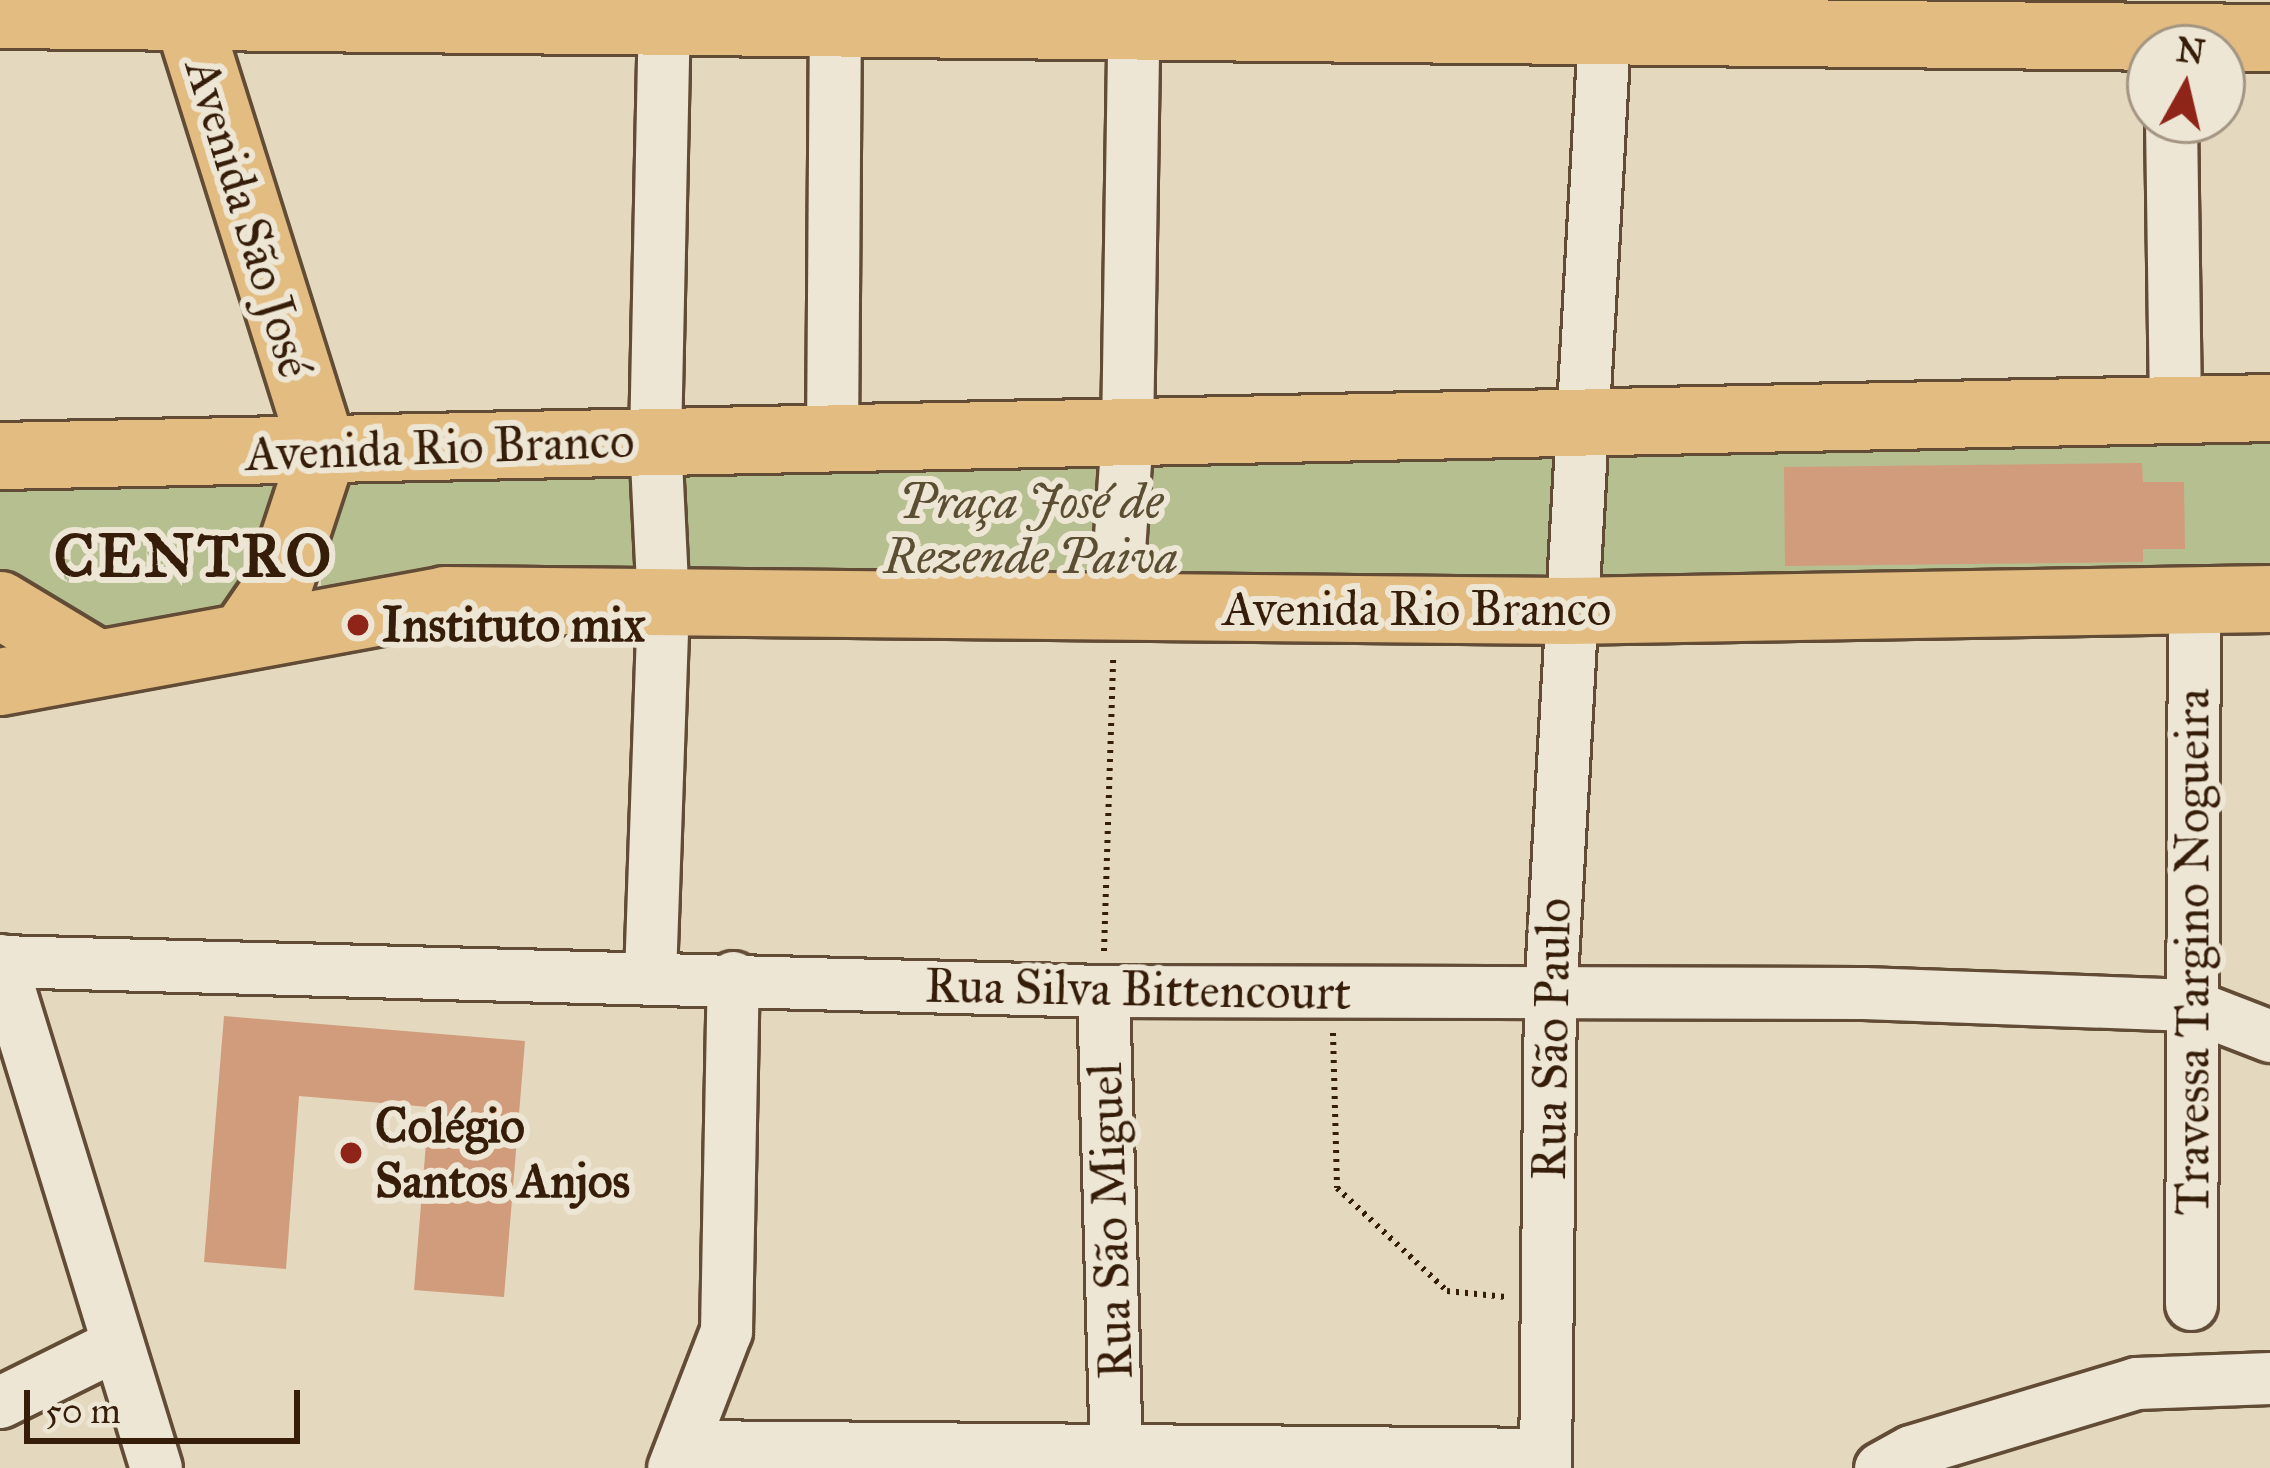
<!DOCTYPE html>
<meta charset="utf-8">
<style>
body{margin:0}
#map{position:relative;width:2270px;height:1468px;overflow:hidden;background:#e4d9bf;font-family:"IM FELL Great Primer",serif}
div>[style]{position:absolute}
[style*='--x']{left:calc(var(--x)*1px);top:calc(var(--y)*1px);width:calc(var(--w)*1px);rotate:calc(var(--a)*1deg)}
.green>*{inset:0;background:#b6bf90;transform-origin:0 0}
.building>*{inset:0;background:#d19c7c}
.path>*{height:6px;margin-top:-3px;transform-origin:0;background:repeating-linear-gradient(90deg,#361d09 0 3px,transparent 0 9px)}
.roads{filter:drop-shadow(3px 0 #624c36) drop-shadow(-3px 0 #624c36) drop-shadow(0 3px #624c36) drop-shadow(0 -3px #624c36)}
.minor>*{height:51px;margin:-25.5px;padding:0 25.5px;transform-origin:25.5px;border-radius:25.5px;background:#ede6d5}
.major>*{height:66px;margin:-33px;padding:0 33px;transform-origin:33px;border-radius:33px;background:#e2bc80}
.dots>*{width:33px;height:33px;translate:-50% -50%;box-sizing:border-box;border:6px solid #ede6d5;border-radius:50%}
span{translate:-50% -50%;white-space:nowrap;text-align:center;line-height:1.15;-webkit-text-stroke:12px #ede6d5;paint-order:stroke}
.street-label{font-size:48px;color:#361d09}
.park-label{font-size:48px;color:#5c4e32;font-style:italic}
.poi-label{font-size:48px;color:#361d09;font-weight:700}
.left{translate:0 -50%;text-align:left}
.district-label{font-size:60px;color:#361d09;font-weight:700;letter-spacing:3px}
.north{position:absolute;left:2126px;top:24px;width:120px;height:120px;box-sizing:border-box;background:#ede6d5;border:3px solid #a49683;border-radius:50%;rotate:8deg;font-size:33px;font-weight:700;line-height:48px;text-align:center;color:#361d09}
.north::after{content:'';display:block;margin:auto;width:42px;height:54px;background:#8f2418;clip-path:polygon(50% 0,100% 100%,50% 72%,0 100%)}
.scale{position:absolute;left:24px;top:1390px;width:276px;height:54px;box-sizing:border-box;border:6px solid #361d09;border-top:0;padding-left:15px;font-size:36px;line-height:42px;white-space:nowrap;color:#361d09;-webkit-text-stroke:9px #ede6d5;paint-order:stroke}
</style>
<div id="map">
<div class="green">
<i style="left:2270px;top:441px;width:145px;height:673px;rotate:90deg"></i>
<i style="clip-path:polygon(1527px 445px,1564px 459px,1552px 599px,1125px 600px,1126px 498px,1159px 452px)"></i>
<i style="left:1098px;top:455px;width:146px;height:777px;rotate:90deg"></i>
<i style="clip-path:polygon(297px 468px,271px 601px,0 675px,0 475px)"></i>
</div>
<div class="building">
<i style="clip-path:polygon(2142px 463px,2143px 482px,2184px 482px,2185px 549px,2143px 549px,2143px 562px,1785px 566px,1784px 467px)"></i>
<i style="clip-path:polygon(224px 1016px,525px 1041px,504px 1297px,414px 1290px,429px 1107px,299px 1096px,286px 1269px,204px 1262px)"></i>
</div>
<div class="path">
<i style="--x:1104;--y:951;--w:292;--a:-88.2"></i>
<i style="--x:1333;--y:1033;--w:155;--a:88.5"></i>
<i style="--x:1337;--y:1188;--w:151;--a:43.1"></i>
<i style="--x:1447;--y:1291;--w:59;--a:5.8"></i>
</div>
<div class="roads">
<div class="minor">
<i style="--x:2171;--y:120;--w:290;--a:89.2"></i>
<i style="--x:832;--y:441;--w:416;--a:-89.6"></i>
<i style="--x:1115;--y:609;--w:174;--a:-86.1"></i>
<i style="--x:1127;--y:435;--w:435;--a:-89.1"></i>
<i style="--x:0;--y:960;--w:531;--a:72.93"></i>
<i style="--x:0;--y:961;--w:1103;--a:1.56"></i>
<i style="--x:1103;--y:991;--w:760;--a:0.15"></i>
<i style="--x:1863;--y:993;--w:327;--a:2.1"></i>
<i style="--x:2190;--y:1005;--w:86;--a:21.2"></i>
<i style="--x:650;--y:976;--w:372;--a:-88"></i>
<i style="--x:663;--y:604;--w:163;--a:-92.8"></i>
<i style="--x:655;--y:441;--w:418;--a:-88.8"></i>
<i style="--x:1103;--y:991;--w:477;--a:88.4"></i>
<i style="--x:2191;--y:1304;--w:704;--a:-89.76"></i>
<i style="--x:0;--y:1402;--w:131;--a:-26.4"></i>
<i style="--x:685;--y:1446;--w:860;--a:0.53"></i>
<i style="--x:673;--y:1468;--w:147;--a:-68.9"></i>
<i style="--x:726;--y:1331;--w:354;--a:-88.9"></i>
<i style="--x:1545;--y:1468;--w:472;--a:-89.4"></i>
<i style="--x:1550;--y:996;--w:998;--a:-86.78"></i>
<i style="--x:1880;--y:1468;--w:35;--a:-29"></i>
<i style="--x:1911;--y:1451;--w:235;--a:-16.8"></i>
<i style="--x:2136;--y:1383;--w:134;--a:-2.1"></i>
</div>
<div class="major">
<i style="--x:182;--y:0;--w:473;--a:72.6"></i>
<i style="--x:323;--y:451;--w:141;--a:108.2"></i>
<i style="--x:279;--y:585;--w:58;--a:124.5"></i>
<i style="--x:0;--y:15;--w:2270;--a:0.58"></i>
<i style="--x:0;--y:456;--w:2271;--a:-1.21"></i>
<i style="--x:0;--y:605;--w:109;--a:31.1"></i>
<i style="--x:0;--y:682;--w:452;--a:-10.4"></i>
<i style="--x:445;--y:600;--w:1122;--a:0.56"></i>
<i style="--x:1567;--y:611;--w:703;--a:-0.98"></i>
</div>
</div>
<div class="dots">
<i style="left:358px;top:625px;background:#8f2418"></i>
<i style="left:351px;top:1153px;background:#8f2418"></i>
</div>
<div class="street-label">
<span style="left:249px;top:218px;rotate:73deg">Avenida São José</span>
<span style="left:440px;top:447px;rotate:-2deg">Avenida Rio Branco</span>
<span style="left:1417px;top:609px">Avenida Rio Branco</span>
<span style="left:2192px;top:952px;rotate:-90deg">Travessa Targino Nogueira</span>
<span style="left:1138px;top:989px;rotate:1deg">Rua Silva Bittencourt</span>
<span style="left:1551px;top:1039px;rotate:-89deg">Rua São Paulo</span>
<span style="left:1110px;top:1221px;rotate:-92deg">Rua São Miguel</span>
</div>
<div class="park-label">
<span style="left:1031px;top:529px">Praça José de<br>Rezende Paiva</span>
</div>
<div class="poi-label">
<span class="left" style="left:382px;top:625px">Instituto mix</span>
<span class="left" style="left:375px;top:1153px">Colégio<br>Santos Anjos</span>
</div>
<div class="district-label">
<span style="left:194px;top:555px">CENTRO</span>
</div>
<div class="north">N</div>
<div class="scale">50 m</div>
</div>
